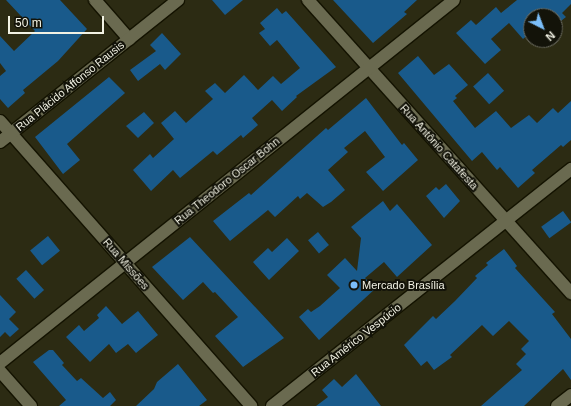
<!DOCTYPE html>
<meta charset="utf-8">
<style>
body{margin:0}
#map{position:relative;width:571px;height:406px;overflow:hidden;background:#2c2b13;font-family:Arial,sans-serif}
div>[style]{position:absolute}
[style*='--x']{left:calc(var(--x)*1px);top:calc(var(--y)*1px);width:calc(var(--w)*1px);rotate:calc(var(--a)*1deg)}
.building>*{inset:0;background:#195a8b;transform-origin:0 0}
.roads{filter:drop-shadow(1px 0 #141300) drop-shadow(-1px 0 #141300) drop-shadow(0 1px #141300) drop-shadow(0 -1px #141300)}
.street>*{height:12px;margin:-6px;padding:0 6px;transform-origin:6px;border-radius:6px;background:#6a6a50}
.dots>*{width:11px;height:11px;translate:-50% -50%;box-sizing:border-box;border:2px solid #131309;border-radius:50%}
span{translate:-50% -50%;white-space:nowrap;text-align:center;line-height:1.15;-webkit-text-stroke:4px #131309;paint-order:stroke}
.street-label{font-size:11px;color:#f2f2e4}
.poi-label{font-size:11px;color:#f2f2e4}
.left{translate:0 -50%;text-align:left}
.north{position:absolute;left:523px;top:8px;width:40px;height:40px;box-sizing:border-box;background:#131309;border:1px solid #6c6c61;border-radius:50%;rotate:138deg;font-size:11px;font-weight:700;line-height:16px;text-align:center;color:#f2f2e4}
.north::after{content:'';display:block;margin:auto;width:14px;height:18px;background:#7bbef9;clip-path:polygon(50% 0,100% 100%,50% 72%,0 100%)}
.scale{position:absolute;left:8px;top:16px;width:96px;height:18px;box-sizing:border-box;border:2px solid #f2f2e4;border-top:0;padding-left:5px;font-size:12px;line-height:14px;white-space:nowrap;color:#f2f2e4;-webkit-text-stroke:3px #131309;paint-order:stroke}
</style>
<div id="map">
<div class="building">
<i style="clip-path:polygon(6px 0,60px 0,87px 29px,58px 61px,23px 90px,25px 93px,8px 108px,0 99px,0 76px,6px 71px,0 63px,0 36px,14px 51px,35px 31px)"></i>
<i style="clip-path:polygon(212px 0,243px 0,225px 15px)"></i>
<i style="clip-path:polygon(333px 0,417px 0,404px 12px,407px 14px,373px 43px)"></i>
<i style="clip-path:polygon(517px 0,571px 0,571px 4px,562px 13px,566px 17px,557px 24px,555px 16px,531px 16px,531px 32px,523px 39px,509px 23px,491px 39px,501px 50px,485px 64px,456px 33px,471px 20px,476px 25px,496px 7px,501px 13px)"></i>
<i style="clip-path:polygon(277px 8px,282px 14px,286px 11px,336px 67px,296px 96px,297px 97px,282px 111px,272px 100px,252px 118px,258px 125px,243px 138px,241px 135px,217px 155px,213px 151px,180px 178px,173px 170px,151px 191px,133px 170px,150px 154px,153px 158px,174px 139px,161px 123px,175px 111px,186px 123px,213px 99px,205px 91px,215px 83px,225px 93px,244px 75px,258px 90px,273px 76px,281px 84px,300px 68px,277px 40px,270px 46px,259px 33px,265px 29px,260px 23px)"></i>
<i style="clip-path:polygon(162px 33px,181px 54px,165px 70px,160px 64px,138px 81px,130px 70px,156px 51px,150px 45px)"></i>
<i style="clip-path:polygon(418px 56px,434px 75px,449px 64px,468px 85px,455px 96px,457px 98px,453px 101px,475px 128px,496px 111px,511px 128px,529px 115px,537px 123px,553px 108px,558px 113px,571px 101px,571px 140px,563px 147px,561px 145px,532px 170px,535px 173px,518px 188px,500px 167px,497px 170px,482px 152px,472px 161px,398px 73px)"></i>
<i style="left:488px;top:73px;width:24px;height:20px;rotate:48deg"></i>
<i style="clip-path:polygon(109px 77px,125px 93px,67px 144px,80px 160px,63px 174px,35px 137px)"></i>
<i style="clip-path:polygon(366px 98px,402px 145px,404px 143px,418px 160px,383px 191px,366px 172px,385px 157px,365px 131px,344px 148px,348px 152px,328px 170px,345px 190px,331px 202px,323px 207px,307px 193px,300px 199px,298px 196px,275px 217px,268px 210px,230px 241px,213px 221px,249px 193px,251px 195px,326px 128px,328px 130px)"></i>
<i style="clip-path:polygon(144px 112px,154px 123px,138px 138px,126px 126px)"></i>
<i style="clip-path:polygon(446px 184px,460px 201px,444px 218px,426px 196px,436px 187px,439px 190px)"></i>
<i style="clip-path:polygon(383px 201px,390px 211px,397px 204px,432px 245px,397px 277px,384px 262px,365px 278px,375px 289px,319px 340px,299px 317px,308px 309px,311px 312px,320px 306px,340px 288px,327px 275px,345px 258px,357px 271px,361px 238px,351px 227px)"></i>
<i style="left:563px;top:211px;width:14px;height:27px;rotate:54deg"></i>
<i style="left:318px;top:232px;width:17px;height:13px;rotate:50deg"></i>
<i style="left:48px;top:236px;width:19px;height:23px;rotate:51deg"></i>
<i style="clip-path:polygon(190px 237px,284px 338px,243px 367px,215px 336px,238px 317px,215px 292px,213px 293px,203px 282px,183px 300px,152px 267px)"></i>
<i style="clip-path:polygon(287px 238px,299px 251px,269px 280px,253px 262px,268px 248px,272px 252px)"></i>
<i style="clip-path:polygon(504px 249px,517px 266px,515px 268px,555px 312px,552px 314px,571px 339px,571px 380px,563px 369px,524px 406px,481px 406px,522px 370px,516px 364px,526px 354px,521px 349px,529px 341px,509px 321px,493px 336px,482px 325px,450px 355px,452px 357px,434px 370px,427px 361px,421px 366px,404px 345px,433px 316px,436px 319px,455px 301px,477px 278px,475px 276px,488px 265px,486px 263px)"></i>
<i style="left:26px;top:270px;width:27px;height:13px;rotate:48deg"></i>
<i style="clip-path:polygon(0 295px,16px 312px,9px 319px,19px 329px,10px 337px,5px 332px,0 337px)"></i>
<i style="clip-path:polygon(106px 306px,122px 324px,138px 311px,158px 335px,136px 353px,128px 344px,116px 353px,109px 344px,90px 362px,66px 337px,79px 325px,84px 331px,99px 318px,97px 315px)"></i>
<i style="clip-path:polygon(49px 350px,53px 350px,64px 363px,62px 365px,77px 381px,81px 378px,103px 398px,110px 392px,116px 400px,110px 406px,59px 406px,66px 400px,33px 362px)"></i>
<i style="clip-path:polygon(178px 364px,207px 400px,199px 406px,136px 406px,154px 389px,157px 382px)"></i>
<i style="clip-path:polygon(356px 374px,381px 406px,316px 406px,328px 397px,322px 390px,334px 379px,342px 387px)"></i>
</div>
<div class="roads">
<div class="street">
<i style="--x:95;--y:0;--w:52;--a:48.9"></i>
<i style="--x:308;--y:0;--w:394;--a:48.1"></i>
<i style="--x:0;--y:121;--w:380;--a:48.6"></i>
<i style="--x:0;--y:142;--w:228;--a:-38.6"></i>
<i style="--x:0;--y:363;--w:581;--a:-38.64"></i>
<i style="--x:0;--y:371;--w:47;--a:48.5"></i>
<i style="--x:272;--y:406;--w:382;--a:-38.4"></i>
<i style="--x:557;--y:406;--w:18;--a:-38"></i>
</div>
</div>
<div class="dots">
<i style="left:354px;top:285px;background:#7bbef9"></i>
</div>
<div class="street-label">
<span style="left:70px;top:86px;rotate:-39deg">Rua Plácido Affonso Rausis</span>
<span style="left:439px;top:147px;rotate:48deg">Rua Antônio Catafesta</span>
<span style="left:227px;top:181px;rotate:-39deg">Rua Theodoro Oscar Bohn</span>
<span style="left:126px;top:264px;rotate:49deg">Rua Missões</span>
<span style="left:356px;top:340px;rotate:-38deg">Rua Américo Vespúcio</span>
</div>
<div class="poi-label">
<span class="left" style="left:362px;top:285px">Mercado Brasília</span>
</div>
<div class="north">N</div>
<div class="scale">50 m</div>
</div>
